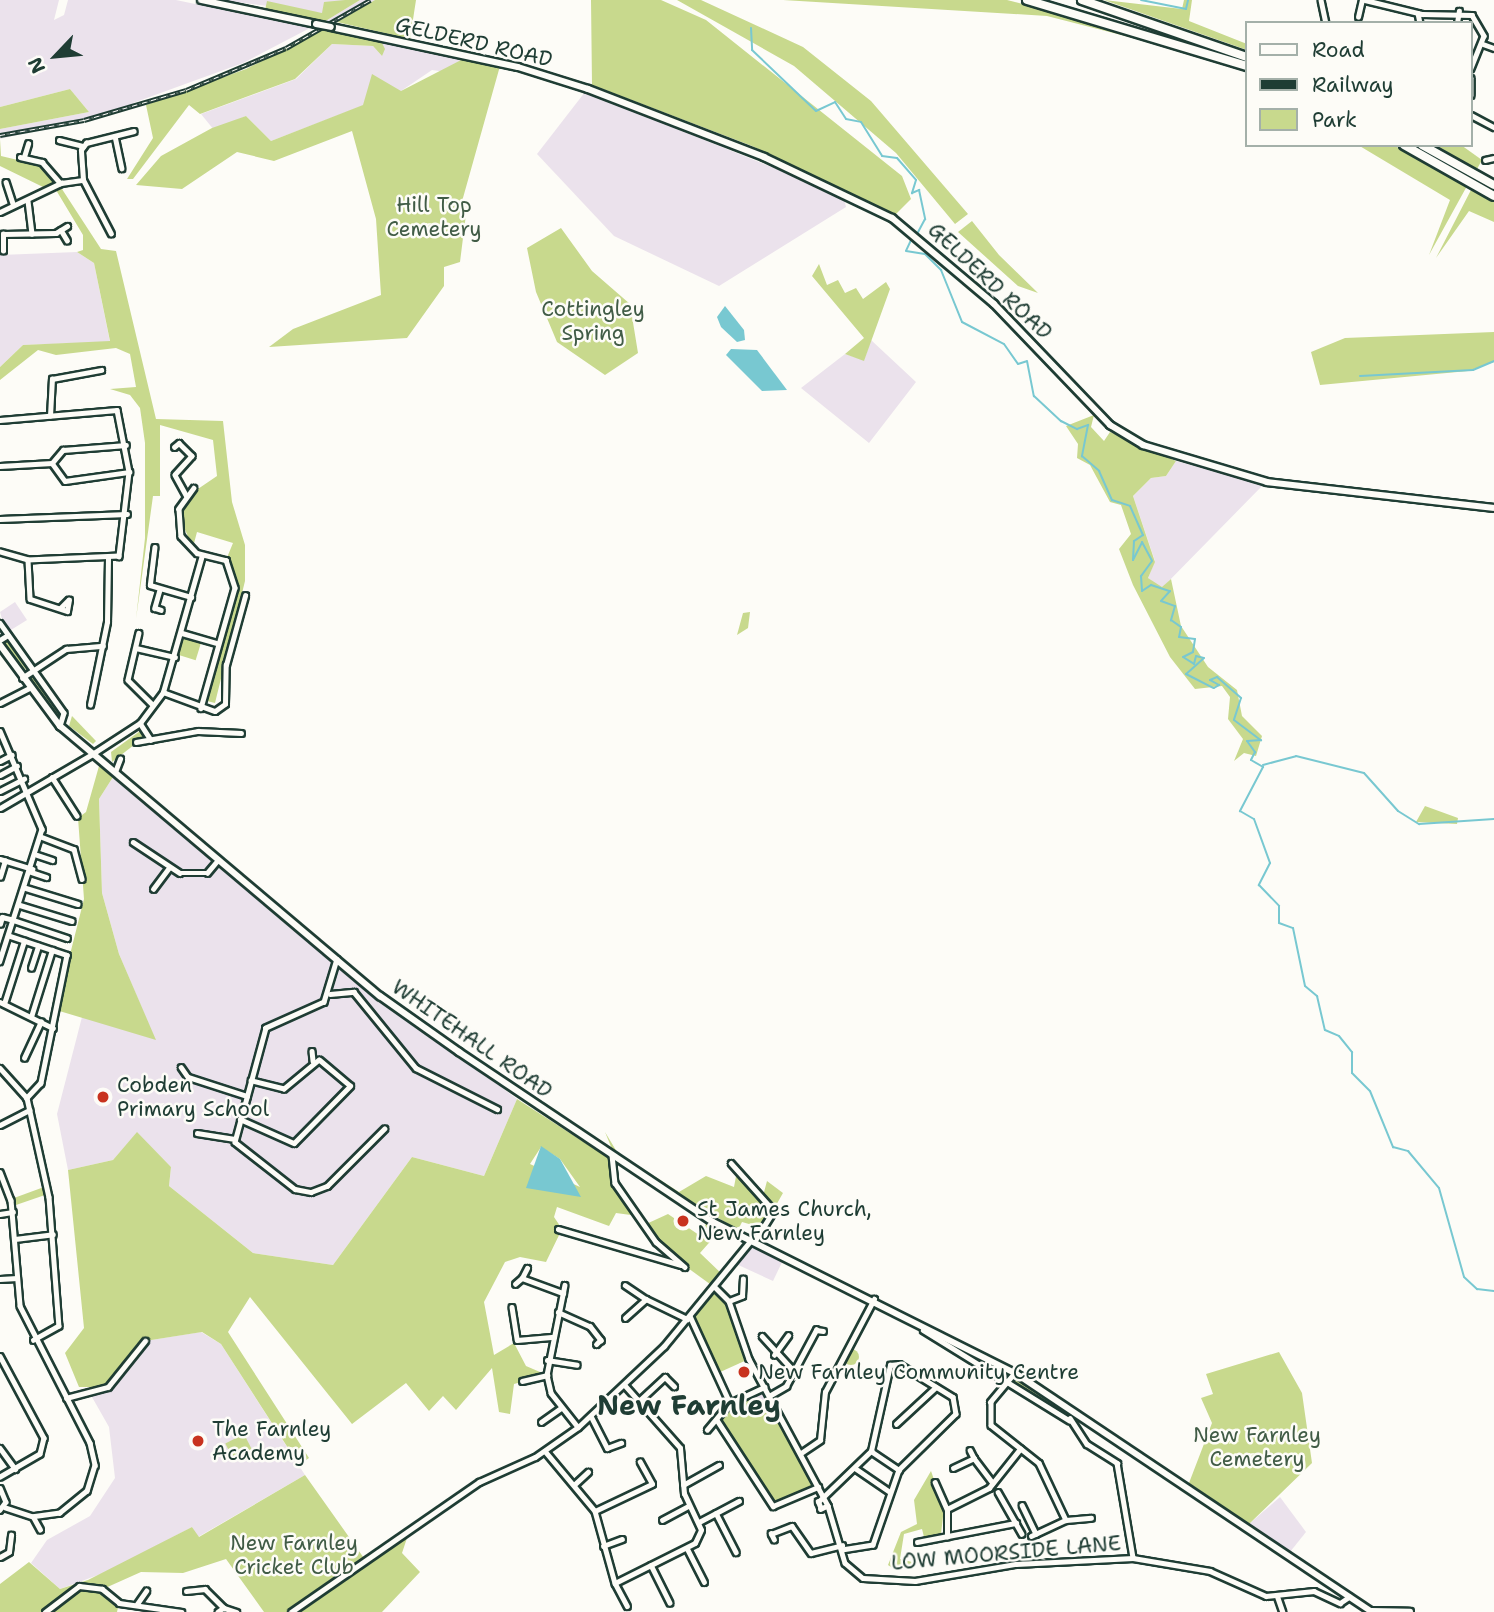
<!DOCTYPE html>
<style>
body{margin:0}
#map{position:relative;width:1494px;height:1612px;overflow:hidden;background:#fdfcf7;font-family:"Shantell Sans",sans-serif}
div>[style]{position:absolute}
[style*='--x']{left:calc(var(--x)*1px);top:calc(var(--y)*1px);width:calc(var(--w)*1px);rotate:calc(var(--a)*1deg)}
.built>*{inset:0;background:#ebe2ec;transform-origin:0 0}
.green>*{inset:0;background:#c8d98d;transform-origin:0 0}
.round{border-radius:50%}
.water>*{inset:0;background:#78c8d1}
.stream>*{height:2px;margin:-1px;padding:0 1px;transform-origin:1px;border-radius:1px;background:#78c8d1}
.roads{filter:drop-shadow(2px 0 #1f3d34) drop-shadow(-2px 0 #1f3d34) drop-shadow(0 2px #1f3d34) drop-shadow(0 -2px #1f3d34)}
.minor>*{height:4.5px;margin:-2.25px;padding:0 2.25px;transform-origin:2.25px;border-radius:2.25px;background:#fdfcf7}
.tertiary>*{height:5px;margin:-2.5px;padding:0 2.5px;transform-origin:2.5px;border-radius:2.5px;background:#fdfcf7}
.secondary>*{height:6px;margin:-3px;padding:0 3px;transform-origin:3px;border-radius:3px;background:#fdfcf7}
.primary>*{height:6px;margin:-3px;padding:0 3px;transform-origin:3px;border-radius:3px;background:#fdfcf7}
.motorway>*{height:8px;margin:-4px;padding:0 4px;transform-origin:4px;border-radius:4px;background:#fdfcf7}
.rail>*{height:4.5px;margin-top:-2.25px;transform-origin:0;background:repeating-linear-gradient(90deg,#fdfcf7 0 5px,#1f3d34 0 10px);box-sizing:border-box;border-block:2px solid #1f3d34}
.bridges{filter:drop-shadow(2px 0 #1f3d34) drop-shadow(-2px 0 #1f3d34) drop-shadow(0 2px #1f3d34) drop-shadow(0 -2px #1f3d34)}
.primary-bridge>*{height:6px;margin:-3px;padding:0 3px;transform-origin:3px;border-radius:3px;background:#fdfcf7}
.dots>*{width:19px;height:19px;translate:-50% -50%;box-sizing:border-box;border:4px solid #fdfcf7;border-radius:50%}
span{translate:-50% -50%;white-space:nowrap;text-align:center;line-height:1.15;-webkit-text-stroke:5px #fdfcf7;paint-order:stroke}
.street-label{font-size:21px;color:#1f3d34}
.park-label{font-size:21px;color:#415c46}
.poi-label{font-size:21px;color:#1f3d34}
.left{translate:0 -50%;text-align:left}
.district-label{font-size:28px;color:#1f3d34;font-weight:700}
.legend{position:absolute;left:1245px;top:21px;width:228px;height:126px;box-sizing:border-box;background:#fdfcf7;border:2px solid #a4b0a9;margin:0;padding:9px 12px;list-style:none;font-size:21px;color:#1f3d34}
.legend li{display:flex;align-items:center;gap:14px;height:35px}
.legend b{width:35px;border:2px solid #a4b0a9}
.north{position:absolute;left:21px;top:21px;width:70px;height:70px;-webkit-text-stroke:5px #fdfcf7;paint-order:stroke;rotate:244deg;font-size:19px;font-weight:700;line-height:28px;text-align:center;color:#1f3d34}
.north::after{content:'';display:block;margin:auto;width:24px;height:32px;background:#1f3d34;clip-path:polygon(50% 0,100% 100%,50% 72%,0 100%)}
</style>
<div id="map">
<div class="built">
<i style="clip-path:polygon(0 0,59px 0,54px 20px,64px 15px,68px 0,176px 0,310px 28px,243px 63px,133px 103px,146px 105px,0 139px,0 129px,89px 112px,70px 89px,0 107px)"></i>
<i style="clip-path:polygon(220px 0,345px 0,322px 13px)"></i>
<i style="clip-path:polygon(360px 0,375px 0,337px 22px,324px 22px)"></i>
<i style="clip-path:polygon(381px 41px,463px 59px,447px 72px,432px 70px,401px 91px,271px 141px,246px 116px,214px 130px,201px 114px,296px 79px,332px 44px,373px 46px,382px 56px)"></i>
<i style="clip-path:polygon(585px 92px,794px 176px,844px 199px,846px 207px,719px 286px,614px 236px,537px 154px)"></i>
<i style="clip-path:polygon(77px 252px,94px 263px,110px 342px,23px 345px,0 367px,0 255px)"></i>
<i style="clip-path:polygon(871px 340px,916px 382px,869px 443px,801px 388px,845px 354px,864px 360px)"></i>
<i style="clip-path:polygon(1176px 461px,1263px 485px,1162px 588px,1148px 578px,1155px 561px,1133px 496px,1151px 478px,1166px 476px)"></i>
<i style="clip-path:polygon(15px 602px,27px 620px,6px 633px,0 612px)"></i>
<i style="clip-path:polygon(113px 777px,335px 962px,517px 1099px,484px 1176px,412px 1157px,333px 1265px,253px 1253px,169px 1186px,171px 1167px,137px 1133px,113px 1160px,68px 1170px,57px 1114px,82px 1017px,155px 1039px,119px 954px,102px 893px,99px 799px)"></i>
<i style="clip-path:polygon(751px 1240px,785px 1256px,773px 1281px,734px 1263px)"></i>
<i style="clip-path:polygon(201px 1332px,221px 1344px,305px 1475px,198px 1537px,192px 1527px,109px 1571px,60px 1589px,31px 1563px,47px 1540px,90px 1516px,115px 1478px,109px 1427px,88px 1390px,95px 1392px,145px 1341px)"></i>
<i style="left:764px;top:1387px;width:16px;height:19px;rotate:60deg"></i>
<i style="clip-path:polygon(1280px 1497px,1306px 1532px,1290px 1552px,1249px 1524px)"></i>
</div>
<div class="green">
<i style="clip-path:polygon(345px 0,360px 0,324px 22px,265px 10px,267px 1px,322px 13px,324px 2px)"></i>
<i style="clip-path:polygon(375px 0,416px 0,410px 39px,337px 22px)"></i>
<i style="clip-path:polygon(591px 0,661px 0,706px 20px,902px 176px,911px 199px,895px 215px,752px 146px,592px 85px)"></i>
<i style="clip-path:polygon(677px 0,701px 0,803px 47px,871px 101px,968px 214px,955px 224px,896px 153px,794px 66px)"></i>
<i style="clip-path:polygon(783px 0,1007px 0,1174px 43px,1172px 48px,1047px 16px)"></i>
<i style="clip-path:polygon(1104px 0,1182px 9px,1184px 0,1192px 0,1189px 21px,1247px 44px,1247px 50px)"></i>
<i style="clip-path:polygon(322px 30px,381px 41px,385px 49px,382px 56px,373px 46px,332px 44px,295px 79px,200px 114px,189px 105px,133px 179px,127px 179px,153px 138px,146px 105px,246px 69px)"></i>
<i style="clip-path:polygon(463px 59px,500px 66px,461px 205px,467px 206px,460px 262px,444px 267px,444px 286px,407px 338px,269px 347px,293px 329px,381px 295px,376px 219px,352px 131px,274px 161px,237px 152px,182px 189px,136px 185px,161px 156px,212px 128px,246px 116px,271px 141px,363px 105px,372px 74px,401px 91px)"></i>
<i style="clip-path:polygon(70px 89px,89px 112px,0 129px,0 107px)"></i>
<i style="clip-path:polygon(0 139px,1px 156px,43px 166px,55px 184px,43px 187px,0 166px)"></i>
<i style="clip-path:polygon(1358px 145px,1393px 145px,1467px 186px,1429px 255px,1450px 200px)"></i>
<i style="clip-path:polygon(1435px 145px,1461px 145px,1482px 160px,1477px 169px)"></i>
<i style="clip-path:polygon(60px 186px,101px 249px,116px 251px,156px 419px,223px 421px,232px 502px,245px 545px,245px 581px,215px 703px,207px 701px,235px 588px,226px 560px,233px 543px,197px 532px,193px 547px,180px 519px,192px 493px,217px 476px,213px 440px,160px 425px,160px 496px,153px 496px,136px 619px,145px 538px,145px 443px,140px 408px,130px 395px,110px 389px,136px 387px,130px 354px,116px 348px,56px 355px,38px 350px,0 380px,0 367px,23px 345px,110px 341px,94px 263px,77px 252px,83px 250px,83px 235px,56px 190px)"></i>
<i style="clip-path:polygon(1472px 188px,1494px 201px,1494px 222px,1469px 211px,1436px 258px)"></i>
<i style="clip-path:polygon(972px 221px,999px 255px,1038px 293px,1018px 286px,958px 232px)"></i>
<i style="clip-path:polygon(561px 228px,592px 271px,630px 304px,638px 353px,605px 375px,557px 342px,536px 292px,527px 248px)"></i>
<i style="clip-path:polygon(819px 264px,827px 285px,838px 280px,845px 293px,856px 288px,863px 299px,886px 282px,890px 289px,864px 361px,845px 354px,864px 338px,812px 276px)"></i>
<i style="clip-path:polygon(1494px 332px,1494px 362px,1468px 371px,1320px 385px,1311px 352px,1345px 338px)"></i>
<i style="clip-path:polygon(1094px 415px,1091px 427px,1104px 441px,1110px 432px,1176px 461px,1166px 476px,1151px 478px,1133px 496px,1155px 562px,1148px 578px,1162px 587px,1171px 579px,1181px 626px,1208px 667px,1237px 690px,1242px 716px,1262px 736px,1256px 756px,1244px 753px,1234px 761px,1243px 739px,1228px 719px,1230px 697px,1222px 686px,1195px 689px,1170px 657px,1133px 585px,1119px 549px,1131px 534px,1121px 505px,1110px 502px,1090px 465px,1077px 458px,1078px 444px,1066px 426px)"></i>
<i style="clip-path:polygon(750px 612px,748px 628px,737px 635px,743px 613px)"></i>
<i style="left:182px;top:633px;width:21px;height:22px;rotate:17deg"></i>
<i style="clip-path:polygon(9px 639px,27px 667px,27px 671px,4px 644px)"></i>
<i style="clip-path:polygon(33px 676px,63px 714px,60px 720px,27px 677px)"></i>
<i style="clip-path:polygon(72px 716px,96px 741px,93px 744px,69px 726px)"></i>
<i style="clip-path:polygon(140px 731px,143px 738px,112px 762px,111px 752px)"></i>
<i style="clip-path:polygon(99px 766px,113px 777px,99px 799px,102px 893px,119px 954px,156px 1040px,56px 1010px,84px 899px,78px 818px,86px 812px)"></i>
<i style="clip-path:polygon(1425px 806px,1458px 818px,1457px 824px,1416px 822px)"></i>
<i style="clip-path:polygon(evenodd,517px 1099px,610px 1159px,615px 1183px,638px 1216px,616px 1213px,609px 1226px,557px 1207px,554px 1217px,562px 1229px,546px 1262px,520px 1257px,505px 1262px,484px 1302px,494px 1355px,514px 1343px,526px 1366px,547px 1375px,514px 1384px,510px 1414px,499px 1412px,492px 1368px,456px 1410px,443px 1396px,429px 1411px,406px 1383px,352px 1424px,250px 1297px,228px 1332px,309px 1458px,299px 1465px,221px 1344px,202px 1332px,145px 1341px,108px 1387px,79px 1387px,65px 1353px,84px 1328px,68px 1170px,113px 1160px,137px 1132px,171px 1167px,169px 1186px,253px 1253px,333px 1265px,412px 1157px,484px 1176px,517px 1099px,541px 1147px,560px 1159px,580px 1187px,530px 1164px,541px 1147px)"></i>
<i style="clip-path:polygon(605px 1132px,617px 1152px,679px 1192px,706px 1176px,734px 1187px,737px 1171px,763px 1196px,767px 1181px,783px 1193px,763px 1228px,742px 1222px,738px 1230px,614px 1154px)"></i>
<i style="clip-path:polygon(44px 1187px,45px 1195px,16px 1205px,14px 1198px)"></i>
<i style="clip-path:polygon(668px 1214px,699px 1235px,709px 1219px,723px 1227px,700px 1253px,724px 1276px,715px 1287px,729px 1301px,749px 1359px,718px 1373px,690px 1316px,714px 1287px,670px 1255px,644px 1225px)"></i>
<i class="round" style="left:843px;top:1349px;width:16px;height:16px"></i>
<i style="clip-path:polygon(1279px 1352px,1302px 1393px,1312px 1463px,1249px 1524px,1189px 1483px,1212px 1423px,1201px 1398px,1213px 1394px,1206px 1374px)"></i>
<i style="clip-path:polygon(1013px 1377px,1047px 1399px,1068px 1415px,1037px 1402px,1011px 1383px)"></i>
<i style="clip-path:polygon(747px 1395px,754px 1409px,772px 1401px,818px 1487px,773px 1506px,717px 1420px,730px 1403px,736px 1409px,744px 1406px)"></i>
<i style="left:244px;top:1434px;width:20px;height:21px;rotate:63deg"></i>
<i style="clip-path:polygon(931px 1471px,944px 1508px,941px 1534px,924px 1537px,922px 1529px,904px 1534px,900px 1559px,916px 1563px,897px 1571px,888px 1565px,901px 1532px,917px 1524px,914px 1500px)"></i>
<i style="clip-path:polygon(305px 1475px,366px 1561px,408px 1535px,402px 1553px,420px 1572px,382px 1612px,264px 1612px,226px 1559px,183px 1573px,141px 1572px,103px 1589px,119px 1603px,117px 1612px,0 1612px,0 1584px,29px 1562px,60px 1589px,88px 1580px,192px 1527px,199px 1537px)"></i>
</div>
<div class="water">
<i style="clip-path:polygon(725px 306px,744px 330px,745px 340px,737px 342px,721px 327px,717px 317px)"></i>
<i style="clip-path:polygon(731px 349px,757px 350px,787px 390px,762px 391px,726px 355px)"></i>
<i style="clip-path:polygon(541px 1146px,560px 1159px,581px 1197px,526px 1188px)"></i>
</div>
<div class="stream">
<i style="--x:1141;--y:0;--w:46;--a:11.3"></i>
<i style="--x:1186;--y:9;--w:9;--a:-77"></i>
<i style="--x:751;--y:28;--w:22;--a:87"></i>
<i style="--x:752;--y:50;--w:88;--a:43.6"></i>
<i style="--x:816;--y:111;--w:21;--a:-25"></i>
<i style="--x:835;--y:102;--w:20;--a:57"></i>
<i style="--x:846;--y:119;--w:15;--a:11"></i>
<i style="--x:861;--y:122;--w:40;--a:58"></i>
<i style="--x:882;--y:156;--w:15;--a:8"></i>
<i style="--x:897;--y:158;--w:29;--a:49"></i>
<i style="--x:916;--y:180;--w:14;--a:107"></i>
<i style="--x:912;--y:193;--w:8;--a:-23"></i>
<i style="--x:919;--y:190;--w:30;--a:78"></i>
<i style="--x:925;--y:219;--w:15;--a:118"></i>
<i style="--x:912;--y:238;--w:14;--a:115"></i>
<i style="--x:906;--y:251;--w:19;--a:9"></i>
<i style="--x:925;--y:254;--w:23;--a:45"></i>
<i style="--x:941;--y:270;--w:56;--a:68"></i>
<i style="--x:962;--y:322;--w:47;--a:27.6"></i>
<i style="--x:1004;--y:344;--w:24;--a:55"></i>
<i style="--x:1018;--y:364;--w:9;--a:-18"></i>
<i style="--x:1027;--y:361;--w:36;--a:79"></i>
<i style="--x:1034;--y:396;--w:37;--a:43"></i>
<i style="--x:1061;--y:421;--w:18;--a:27"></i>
<i style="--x:1077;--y:429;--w:12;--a:-20"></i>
<i style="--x:1088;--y:425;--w:32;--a:101"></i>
<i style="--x:1082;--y:456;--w:23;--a:41"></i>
<i style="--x:1099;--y:471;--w:32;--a:66"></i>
<i style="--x:1112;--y:500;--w:19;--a:18"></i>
<i style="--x:1130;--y:506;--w:32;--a:66"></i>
<i style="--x:1143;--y:535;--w:11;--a:146"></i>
<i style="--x:1134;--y:541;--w:19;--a:93"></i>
<i style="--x:1133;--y:560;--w:20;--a:-63"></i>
<i style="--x:1142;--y:542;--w:21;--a:62"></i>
<i style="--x:1152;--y:561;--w:19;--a:126"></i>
<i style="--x:1141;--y:576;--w:15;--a:86"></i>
<i style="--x:1142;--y:591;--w:11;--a:-34"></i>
<i style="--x:1151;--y:585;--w:20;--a:18"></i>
<i style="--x:1170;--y:591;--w:13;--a:132"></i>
<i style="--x:1161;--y:601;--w:15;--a:20"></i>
<i style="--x:1175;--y:606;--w:15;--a:106"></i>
<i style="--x:1171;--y:620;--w:12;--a:35"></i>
<i style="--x:1181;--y:627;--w:10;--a:101"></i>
<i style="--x:1179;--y:637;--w:16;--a:7"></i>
<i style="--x:1195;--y:639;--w:13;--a:99"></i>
<i style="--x:1193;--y:652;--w:11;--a:153"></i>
<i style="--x:1183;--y:657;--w:13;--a:32"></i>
<i style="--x:1194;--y:664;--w:8;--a:-76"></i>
<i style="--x:1196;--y:656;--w:8;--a:14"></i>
<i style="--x:1204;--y:658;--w:24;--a:138"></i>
<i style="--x:1186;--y:674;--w:31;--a:27"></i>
<i style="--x:1214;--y:688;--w:6;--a:-31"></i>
<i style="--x:1219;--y:685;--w:10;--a:-151"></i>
<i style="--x:1210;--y:680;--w:8;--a:-23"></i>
<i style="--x:1217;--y:677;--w:32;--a:41"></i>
<i style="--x:1241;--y:698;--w:23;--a:108"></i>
<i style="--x:1234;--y:720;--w:34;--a:37"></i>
<i style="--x:1261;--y:740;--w:14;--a:176"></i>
<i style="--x:1247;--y:741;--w:14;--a:54"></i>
<i style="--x:1255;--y:752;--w:9;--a:117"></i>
<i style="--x:1251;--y:760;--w:14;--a:30"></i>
<i style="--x:1263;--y:767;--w:50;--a:117.6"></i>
<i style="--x:1240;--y:811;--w:16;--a:30"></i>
<i style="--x:1254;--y:819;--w:47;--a:70"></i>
<i style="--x:1270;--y:863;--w:25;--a:117"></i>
<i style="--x:1259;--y:885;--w:29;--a:46"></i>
<i style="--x:1279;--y:906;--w:17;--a:90"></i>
<i style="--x:1279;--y:923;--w:15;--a:20"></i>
<i style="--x:1293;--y:928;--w:59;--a:78.3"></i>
<i style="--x:1305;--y:986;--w:16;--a:40"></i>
<i style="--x:1317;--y:996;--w:35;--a:77"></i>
<i style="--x:1325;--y:1030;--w:15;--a:23"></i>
<i style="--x:1339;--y:1036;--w:21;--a:51"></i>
<i style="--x:1352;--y:1052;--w:21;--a:90"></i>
<i style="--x:1352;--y:1073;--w:25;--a:45"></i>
<i style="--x:1370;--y:1091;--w:61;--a:67.7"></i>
<i style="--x:1393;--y:1147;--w:16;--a:15"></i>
<i style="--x:1408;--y:1151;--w:48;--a:50"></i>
<i style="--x:1439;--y:1188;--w:92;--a:74.3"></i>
<i style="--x:1464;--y:1277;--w:18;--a:43"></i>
<i style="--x:1477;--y:1289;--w:17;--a:7"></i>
<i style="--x:1360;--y:376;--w:113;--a:-3"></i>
<i style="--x:1473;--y:370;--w:23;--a:-23"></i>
<i style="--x:1263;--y:765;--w:34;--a:-15"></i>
<i style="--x:1296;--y:756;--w:70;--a:14"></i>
<i style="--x:1364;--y:773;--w:51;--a:48.2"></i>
<i style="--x:1398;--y:811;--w:25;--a:32"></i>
<i style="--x:1419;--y:824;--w:75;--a:-3.8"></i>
</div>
<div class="roads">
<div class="minor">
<i style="--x:1321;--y:0;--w:24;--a:78"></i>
<i style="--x:1365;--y:0;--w:59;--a:13.8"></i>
<i style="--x:1422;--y:14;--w:50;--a:1.1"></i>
<i style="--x:1472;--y:15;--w:24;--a:60"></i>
<i style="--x:1484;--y:36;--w:35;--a:112"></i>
<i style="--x:1418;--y:13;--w:10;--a:79"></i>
<i style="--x:1358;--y:17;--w:17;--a:-77"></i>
<i style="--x:1457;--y:23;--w:12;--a:-81"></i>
<i style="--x:1483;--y:44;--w:12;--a:20"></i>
<i style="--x:1471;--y:78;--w:17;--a:90"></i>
<i style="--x:1471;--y:115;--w:26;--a:28"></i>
<i style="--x:115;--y:136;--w:33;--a:78"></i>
<i style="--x:59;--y:140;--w:25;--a:14"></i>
<i style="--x:20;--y:157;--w:23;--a:13"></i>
<i style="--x:42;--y:162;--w:28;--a:49"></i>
<i style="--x:24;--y:157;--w:14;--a:-73"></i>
<i style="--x:1485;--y:160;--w:9;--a:-13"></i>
<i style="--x:6;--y:182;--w:22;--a:72"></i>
<i style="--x:28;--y:201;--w:33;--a:83"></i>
<i style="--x:0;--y:212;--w:68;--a:-25.4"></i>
<i style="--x:61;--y:183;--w:22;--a:-8"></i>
<i style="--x:61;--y:230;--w:12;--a:59"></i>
<i style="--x:111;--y:234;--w:61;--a:-117.4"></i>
<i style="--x:83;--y:180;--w:30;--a:-94"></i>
<i style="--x:81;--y:150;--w:9;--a:-54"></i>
<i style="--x:86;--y:143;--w:49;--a:-14"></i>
<i style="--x:3;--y:251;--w:17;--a:-90"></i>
<i style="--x:3;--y:234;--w:53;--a:-1.1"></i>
<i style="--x:56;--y:233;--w:13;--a:-32"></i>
<i style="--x:50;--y:416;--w:37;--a:-87"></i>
<i style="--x:52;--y:379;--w:50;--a:-10.4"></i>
<i style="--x:0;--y:420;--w:117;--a:-4.9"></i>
<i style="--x:117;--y:410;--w:63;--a:79"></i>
<i style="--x:129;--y:472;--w:85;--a:96.8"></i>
<i style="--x:119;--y:556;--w:91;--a:177.5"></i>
<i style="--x:28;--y:560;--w:29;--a:-164"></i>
<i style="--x:174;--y:447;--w:6;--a:-39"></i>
<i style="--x:179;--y:443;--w:18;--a:45"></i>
<i style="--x:192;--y:456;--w:25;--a:132"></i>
<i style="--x:175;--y:475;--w:23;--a:61"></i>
<i style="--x:52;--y:463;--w:22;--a:54"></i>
<i style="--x:65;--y:481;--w:65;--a:-8"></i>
<i style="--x:52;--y:463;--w:17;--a:-50"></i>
<i style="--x:63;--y:450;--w:63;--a:-4.5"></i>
<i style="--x:0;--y:466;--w:52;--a:-3.3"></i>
<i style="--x:194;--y:488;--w:26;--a:126"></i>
<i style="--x:179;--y:509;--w:27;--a:86"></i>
<i style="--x:181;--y:536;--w:23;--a:47"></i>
<i style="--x:197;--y:553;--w:30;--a:14"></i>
<i style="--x:226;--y:560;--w:29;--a:72"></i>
<i style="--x:235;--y:588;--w:125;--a:105.8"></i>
<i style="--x:0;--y:519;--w:127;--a:-2.3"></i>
<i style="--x:155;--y:547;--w:38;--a:97"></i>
<i style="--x:150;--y:585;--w:43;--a:16.3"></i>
<i style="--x:28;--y:560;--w:39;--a:87"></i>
<i style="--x:30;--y:599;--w:39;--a:18"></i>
<i style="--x:67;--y:611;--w:11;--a:-80"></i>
<i style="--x:69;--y:600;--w:11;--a:135"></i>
<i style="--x:160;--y:590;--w:19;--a:106"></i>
<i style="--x:155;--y:608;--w:6;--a:18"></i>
<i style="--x:0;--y:623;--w:110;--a:54.6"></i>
<i style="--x:64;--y:713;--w:14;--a:107"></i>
<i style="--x:139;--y:633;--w:48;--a:103.2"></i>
<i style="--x:128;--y:680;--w:35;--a:45"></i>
<i style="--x:182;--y:633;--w:36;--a:16"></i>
<i style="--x:0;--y:640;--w:9;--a:-32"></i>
<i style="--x:136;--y:648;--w:40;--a:13"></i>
<i style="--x:22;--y:678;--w:53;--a:-33.4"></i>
<i style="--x:66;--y:649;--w:37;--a:-5"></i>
<i style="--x:163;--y:692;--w:55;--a:20.1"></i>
<i style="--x:215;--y:711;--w:12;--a:-35"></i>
<i style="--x:225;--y:704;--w:39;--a:-89"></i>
<i style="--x:226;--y:665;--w:72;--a:-74.6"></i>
<i style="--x:0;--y:703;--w:33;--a:-27"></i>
<i style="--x:90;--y:705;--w:85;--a:-78.4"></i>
<i style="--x:107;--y:622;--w:64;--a:-89.1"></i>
<i style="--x:140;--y:723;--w:20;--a:57"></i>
<i style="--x:0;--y:731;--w:107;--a:66.8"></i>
<i style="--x:42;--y:829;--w:139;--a:107.7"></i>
<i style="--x:136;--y:742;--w:63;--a:-10.1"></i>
<i style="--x:198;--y:731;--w:43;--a:2.7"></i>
<i style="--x:94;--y:753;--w:55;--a:-33.1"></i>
<i style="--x:140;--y:723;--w:39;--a:-53"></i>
<i style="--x:163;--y:692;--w:142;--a:-74.1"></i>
<i style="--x:0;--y:761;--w:13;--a:-27"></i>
<i style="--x:115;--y:772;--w:14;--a:-69"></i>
<i style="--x:0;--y:775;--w:19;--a:-28"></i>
<i style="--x:52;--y:777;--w:46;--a:57.3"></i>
<i style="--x:0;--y:791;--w:27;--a:-27"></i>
<i style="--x:42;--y:837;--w:34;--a:21"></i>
<i style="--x:74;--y:849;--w:31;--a:75"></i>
<i style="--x:133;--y:842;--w:56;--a:33.4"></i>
<i style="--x:180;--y:873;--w:27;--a:0"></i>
<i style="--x:207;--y:873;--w:17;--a:-50"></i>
<i style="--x:37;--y:855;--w:16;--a:18"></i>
<i style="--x:0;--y:859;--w:34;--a:17"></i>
<i style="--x:31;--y:872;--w:16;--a:18"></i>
<i style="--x:0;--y:877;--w:17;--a:-73"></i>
<i style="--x:26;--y:888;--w:54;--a:17.1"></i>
<i style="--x:153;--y:889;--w:26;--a:-53"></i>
<i style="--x:20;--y:905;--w:54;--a:17.1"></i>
<i style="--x:0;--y:924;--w:7;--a:-74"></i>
<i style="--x:2;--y:917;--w:8;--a:14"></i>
<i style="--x:10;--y:919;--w:60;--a:18.4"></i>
<i style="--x:10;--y:936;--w:60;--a:18.4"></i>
<i style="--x:67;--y:955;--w:131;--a:101.5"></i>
<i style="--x:41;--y:1083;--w:21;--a:133"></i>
<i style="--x:337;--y:959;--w:45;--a:106.8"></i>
<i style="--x:324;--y:1002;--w:64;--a:155.9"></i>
<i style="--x:266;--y:1028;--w:118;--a:105.2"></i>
<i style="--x:235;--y:1142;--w:76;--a:38.1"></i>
<i style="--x:295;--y:1189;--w:16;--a:11"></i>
<i style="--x:311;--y:1192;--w:17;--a:-21"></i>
<i style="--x:327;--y:1186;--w:81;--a:-45"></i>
<i style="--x:31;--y:968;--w:23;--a:-72"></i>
<i style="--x:330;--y:994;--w:24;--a:-5"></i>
<i style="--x:354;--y:992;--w:98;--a:50.8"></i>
<i style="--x:416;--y:1068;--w:91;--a:26.8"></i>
<i style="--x:0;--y:1002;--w:59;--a:26.1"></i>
<i style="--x:4;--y:1004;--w:66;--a:-72.4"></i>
<i style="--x:31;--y:1017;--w:70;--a:-72.6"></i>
<i style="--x:312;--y:1051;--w:10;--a:84"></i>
<i style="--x:24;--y:1058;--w:40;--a:-65"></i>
<i style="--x:181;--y:1067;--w:12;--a:55"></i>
<i style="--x:188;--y:1077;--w:62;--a:17.9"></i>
<i style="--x:0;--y:1068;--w:40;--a:48"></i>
<i style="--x:27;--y:1098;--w:101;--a:77.5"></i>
<i style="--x:49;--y:1197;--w:129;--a:85.6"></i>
<i style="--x:59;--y:1326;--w:29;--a:151"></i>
<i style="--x:240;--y:1119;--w:59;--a:24"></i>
<i style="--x:294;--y:1143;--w:80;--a:-45.5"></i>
<i style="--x:350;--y:1086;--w:40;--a:-140"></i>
<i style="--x:319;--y:1060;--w:45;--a:140.4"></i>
<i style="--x:284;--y:1089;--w:34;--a:-166"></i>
<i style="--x:0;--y:1125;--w:33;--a:-27"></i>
<i style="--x:197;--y:1133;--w:38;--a:9"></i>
<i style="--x:612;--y:1155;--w:28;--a:84"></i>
<i style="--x:615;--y:1183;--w:72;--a:55.2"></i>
<i style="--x:656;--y:1242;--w:38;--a:41"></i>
<i style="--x:731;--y:1163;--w:64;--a:48.1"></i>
<i style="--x:774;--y:1211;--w:36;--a:122"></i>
<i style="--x:0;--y:1172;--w:30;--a:69"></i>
<i style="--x:11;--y:1200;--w:106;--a:85.1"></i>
<i style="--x:20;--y:1306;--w:154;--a:62.9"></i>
<i style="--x:90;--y:1443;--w:23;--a:77"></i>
<i style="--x:95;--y:1465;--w:27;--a:107"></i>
<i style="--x:87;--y:1491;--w:35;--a:141"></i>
<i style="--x:60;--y:1513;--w:27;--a:172"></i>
<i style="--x:33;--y:1517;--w:29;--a:-162"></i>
<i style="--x:0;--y:1214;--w:13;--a:-9"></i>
<i style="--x:558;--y:1229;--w:128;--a:16.3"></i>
<i style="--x:15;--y:1239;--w:38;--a:-7"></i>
<i style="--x:522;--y:1278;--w:11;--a:-63"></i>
<i style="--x:0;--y:1279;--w:17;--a:-3"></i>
<i style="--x:515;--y:1284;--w:9;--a:-41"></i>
<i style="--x:522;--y:1278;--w:44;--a:20.1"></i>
<i style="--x:565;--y:1285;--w:92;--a:101.3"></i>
<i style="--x:547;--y:1375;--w:18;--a:77"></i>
<i style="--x:551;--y:1393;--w:43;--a:51.5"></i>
<i style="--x:625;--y:1285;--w:25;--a:34"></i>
<i style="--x:715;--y:1287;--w:20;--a:45"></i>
<i style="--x:729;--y:1301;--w:61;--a:71"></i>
<i style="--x:749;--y:1359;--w:167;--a:61.7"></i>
<i style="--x:828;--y:1506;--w:59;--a:73.4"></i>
<i style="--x:845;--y:1563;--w:23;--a:40"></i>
<i style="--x:863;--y:1578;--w:52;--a:3.3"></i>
<i style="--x:915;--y:1581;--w:102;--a:-9.6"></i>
<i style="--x:1016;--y:1564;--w:117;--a:-2.9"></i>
<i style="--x:1133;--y:1558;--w:78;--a:9.6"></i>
<i style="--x:1210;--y:1571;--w:61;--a:24.1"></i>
<i style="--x:1266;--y:1596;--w:48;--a:-5.9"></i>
<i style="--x:1314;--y:1591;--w:29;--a:25"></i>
<i style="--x:1340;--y:1603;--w:11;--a:-34"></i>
<i style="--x:729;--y:1301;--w:14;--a:-21"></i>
<i style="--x:742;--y:1296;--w:17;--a:-87"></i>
<i style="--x:512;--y:1307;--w:33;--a:81"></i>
<i style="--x:517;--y:1340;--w:37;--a:-5"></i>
<i style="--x:558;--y:1312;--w:35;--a:24"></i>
<i style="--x:590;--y:1326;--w:18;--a:52"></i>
<i style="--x:601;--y:1340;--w:6;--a:135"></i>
<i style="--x:690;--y:1316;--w:96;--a:65.3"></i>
<i style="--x:730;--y:1403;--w:35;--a:130"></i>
<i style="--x:625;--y:1318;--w:28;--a:-42"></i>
<i style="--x:646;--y:1299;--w:46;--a:26"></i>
<i style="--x:923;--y:1330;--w:172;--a:31.7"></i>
<i style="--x:762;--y:1336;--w:47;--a:47.6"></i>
<i style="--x:774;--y:1355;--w:24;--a:-54"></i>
<i style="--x:0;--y:1356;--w:93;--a:61.8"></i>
<i style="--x:44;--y:1438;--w:16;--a:104"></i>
<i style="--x:40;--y:1454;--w:46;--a:150.1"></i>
<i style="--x:547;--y:1360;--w:30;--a:9"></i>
<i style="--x:1015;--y:1373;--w:38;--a:130"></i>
<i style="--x:991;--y:1402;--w:23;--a:90"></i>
<i style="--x:991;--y:1425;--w:61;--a:38.4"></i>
<i style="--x:1039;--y:1463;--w:63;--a:64.7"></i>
<i style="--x:522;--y:1381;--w:26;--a:-13"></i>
<i style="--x:769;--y:1396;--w:20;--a:-30"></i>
<i style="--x:786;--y:1386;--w:64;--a:-61.8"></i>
<i style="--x:816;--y:1330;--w:7;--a:8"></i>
<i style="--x:66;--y:1398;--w:43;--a:-14.7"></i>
<i style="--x:108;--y:1387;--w:59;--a:-51.2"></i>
<i style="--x:639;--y:1401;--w:35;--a:-43"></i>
<i style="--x:665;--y:1377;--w:13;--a:45"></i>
<i style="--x:730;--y:1403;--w:38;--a:-25"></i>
<i style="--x:591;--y:1416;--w:36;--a:63"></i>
<i style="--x:607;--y:1448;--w:15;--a:-20"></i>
<i style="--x:1070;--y:1418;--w:31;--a:57"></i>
<i style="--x:1087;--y:1444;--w:36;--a:32"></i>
<i style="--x:1117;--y:1463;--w:96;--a:80.4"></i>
<i style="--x:717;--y:1420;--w:103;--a:56.9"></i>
<i style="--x:773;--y:1506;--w:49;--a:-22.9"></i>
<i style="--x:541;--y:1422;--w:24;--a:-35"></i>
<i style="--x:896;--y:1424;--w:54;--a:-42.8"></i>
<i style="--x:0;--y:1448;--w:26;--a:54"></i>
<i style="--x:970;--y:1450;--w:9;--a:63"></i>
<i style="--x:545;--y:1451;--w:78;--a:50.2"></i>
<i style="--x:595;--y:1511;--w:75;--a:74.5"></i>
<i style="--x:615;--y:1583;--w:89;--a:-26.6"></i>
<i style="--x:695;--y:1543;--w:14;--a:-65"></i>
<i style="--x:701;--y:1530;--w:40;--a:-115"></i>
<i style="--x:684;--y:1494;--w:46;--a:-95"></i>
<i style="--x:680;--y:1448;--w:83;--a:-131.6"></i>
<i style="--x:871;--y:1451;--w:34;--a:34"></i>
<i style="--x:801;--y:1453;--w:23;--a:-34"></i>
<i style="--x:820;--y:1440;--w:48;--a:-84.1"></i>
<i style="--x:825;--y:1392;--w:105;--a:-62.2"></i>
<i style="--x:855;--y:1468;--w:42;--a:34.4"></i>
<i style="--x:953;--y:1468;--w:23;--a:-25"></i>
<i style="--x:974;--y:1458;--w:31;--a:53"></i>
<i style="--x:935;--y:1482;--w:30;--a:66"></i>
<i style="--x:574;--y:1485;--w:19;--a:-43"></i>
<i style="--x:683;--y:1485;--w:41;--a:-29.1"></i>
<i style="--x:0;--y:1488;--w:15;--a:67"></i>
<i style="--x:6;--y:1502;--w:10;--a:127"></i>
<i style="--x:998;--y:1492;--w:48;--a:60.3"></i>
<i style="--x:1022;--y:1505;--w:32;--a:64"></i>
<i style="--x:828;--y:1506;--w:8;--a:157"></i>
<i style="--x:821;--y:1509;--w:8;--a:-113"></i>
<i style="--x:818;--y:1502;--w:74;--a:-43.9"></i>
<i style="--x:871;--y:1451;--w:88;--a:-77.5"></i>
<i style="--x:890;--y:1365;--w:9;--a:-6"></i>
<i style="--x:899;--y:1364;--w:63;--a:31.4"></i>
<i style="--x:953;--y:1397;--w:17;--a:80"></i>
<i style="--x:956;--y:1414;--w:80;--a:135.5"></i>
<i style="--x:899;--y:1470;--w:79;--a:109.1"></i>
<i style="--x:873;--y:1545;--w:31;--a:171"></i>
<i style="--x:595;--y:1511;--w:63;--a:-25.3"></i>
<i style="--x:652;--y:1484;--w:25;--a:-119"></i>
<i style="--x:716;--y:1513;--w:44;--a:62.9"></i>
<i style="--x:34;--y:1518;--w:13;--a:61"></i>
<i style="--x:662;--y:1520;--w:30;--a:-28"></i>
<i style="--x:699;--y:1522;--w:45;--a:-27.7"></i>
<i style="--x:1031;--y:1536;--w:38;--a:-25"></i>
<i style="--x:1066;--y:1520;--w:25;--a:-5"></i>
<i style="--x:947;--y:1537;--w:28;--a:-90"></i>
<i style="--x:947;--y:1509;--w:47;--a:-26.6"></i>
<i style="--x:989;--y:1488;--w:50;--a:-51.5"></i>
<i style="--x:774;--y:1540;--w:7;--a:-117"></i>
<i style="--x:771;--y:1534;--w:22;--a:-21"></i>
<i style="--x:792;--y:1526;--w:33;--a:55"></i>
<i style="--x:811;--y:1553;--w:32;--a:-14"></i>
<i style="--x:917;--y:1542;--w:101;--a:-10.9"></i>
<i style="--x:603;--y:1546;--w:20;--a:-20"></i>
<i style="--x:687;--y:1548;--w:38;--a:63"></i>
<i style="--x:0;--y:1557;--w:10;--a:-29"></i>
<i style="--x:9;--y:1552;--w:17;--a:-83"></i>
<i style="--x:651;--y:1565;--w:42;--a:63.4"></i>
<i style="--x:615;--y:1583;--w:26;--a:62"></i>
<i style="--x:186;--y:1591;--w:19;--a:-6"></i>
<i style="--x:205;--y:1589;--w:27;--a:45"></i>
<i style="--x:224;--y:1608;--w:7;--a:146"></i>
<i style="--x:1277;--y:1595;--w:18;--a:71"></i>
<i style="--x:137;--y:1604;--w:16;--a:-55"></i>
<i style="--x:224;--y:1608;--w:13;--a:18"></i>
</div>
<div class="tertiary">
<i style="--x:0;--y:808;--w:109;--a:-30.3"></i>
<i style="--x:45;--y:1612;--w:43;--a:-37.4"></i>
<i style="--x:79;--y:1586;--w:23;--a:7"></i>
<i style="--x:102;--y:1589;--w:22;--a:39"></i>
<i style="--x:119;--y:1603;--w:63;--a:8.3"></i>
<i style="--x:291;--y:1612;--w:229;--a:-34.7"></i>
<i style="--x:479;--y:1482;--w:61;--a:-24.1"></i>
<i style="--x:535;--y:1457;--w:52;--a:-34.9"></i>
<i style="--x:578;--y:1427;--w:118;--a:-43.3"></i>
<i style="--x:664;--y:1346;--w:137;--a:-50.6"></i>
</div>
<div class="secondary">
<i style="--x:1371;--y:1611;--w:39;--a:1"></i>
</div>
<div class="primary">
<i style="--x:201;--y:0;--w:117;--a:11.8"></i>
<i style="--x:331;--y:27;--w:191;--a:12.1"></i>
<i style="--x:518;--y:67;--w:73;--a:17.4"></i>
<i style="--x:588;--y:89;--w:189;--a:21.1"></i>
<i style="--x:764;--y:157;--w:142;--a:25.5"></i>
<i style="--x:892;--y:218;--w:133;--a:40.1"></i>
<i style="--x:994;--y:304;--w:168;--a:46.2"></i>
<i style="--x:1110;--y:425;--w:39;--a:31"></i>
<i style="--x:1143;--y:445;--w:129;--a:16.6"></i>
<i style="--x:1267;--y:482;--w:228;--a:6.5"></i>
<i style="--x:0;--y:645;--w:101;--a:53.5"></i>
<i style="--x:60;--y:726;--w:419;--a:40.2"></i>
<i style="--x:380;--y:996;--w:97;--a:35.3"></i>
<i style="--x:459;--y:1052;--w:306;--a:33.8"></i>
<i style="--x:713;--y:1222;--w:338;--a:26.6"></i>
<i style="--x:1015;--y:1373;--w:430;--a:33.8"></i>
</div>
<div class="motorway">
<i style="--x:1027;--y:0;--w:230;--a:16.7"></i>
<i style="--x:1082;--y:0;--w:175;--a:19.1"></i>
<i style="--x:1404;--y:145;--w:103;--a:29.5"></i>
<i style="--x:1422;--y:145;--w:82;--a:29.1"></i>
</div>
</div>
<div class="rail">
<i style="--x:0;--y:135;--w:85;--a:-10.1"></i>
<i style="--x:84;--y:120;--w:106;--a:-16.4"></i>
<i style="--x:186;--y:90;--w:108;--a:-22.8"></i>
<i style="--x:286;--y:48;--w:97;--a:-29.7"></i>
</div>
<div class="bridges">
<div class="primary-bridge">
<i style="--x:316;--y:24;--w:15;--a:11"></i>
</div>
</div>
<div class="dots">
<i style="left:103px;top:1097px;background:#c8321e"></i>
<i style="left:683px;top:1221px;background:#c8321e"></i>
<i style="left:744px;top:1372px;background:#c8321e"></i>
<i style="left:198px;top:1441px;background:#c8321e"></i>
</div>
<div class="street-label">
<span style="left:474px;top:42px;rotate:13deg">GELDERD ROAD</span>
<span style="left:990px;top:281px;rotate:43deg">GELDERD ROAD</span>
<span style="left:472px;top:1039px;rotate:35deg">WHITEHALL ROAD</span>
<span style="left:1006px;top:1553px;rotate:-5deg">LOW MOORSIDE LANE</span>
</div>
<div class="park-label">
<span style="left:434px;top:217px">Hill Top<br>Cemetery</span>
<span style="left:593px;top:321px">Cottingley<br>Spring</span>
<span style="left:1257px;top:1447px">New Farnley<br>Cemetery</span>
<span style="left:294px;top:1555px">New Farnley<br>Cricket Club</span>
</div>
<div class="poi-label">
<span class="left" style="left:117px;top:1097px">Cobden<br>Primary School</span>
<span class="left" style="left:697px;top:1221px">St James Church,<br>New Farnley</span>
<span class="left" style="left:758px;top:1372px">New Farnley Community Centre</span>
<span class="left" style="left:212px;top:1441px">The Farnley<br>Academy</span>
</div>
<div class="district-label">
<span style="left:689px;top:1405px">New Farnley</span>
</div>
<ul class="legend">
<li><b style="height:9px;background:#fdfcf7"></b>Road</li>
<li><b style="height:9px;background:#1f3d34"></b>Railway</li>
<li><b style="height:19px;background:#c8d98d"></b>Park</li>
</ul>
<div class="north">N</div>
</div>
